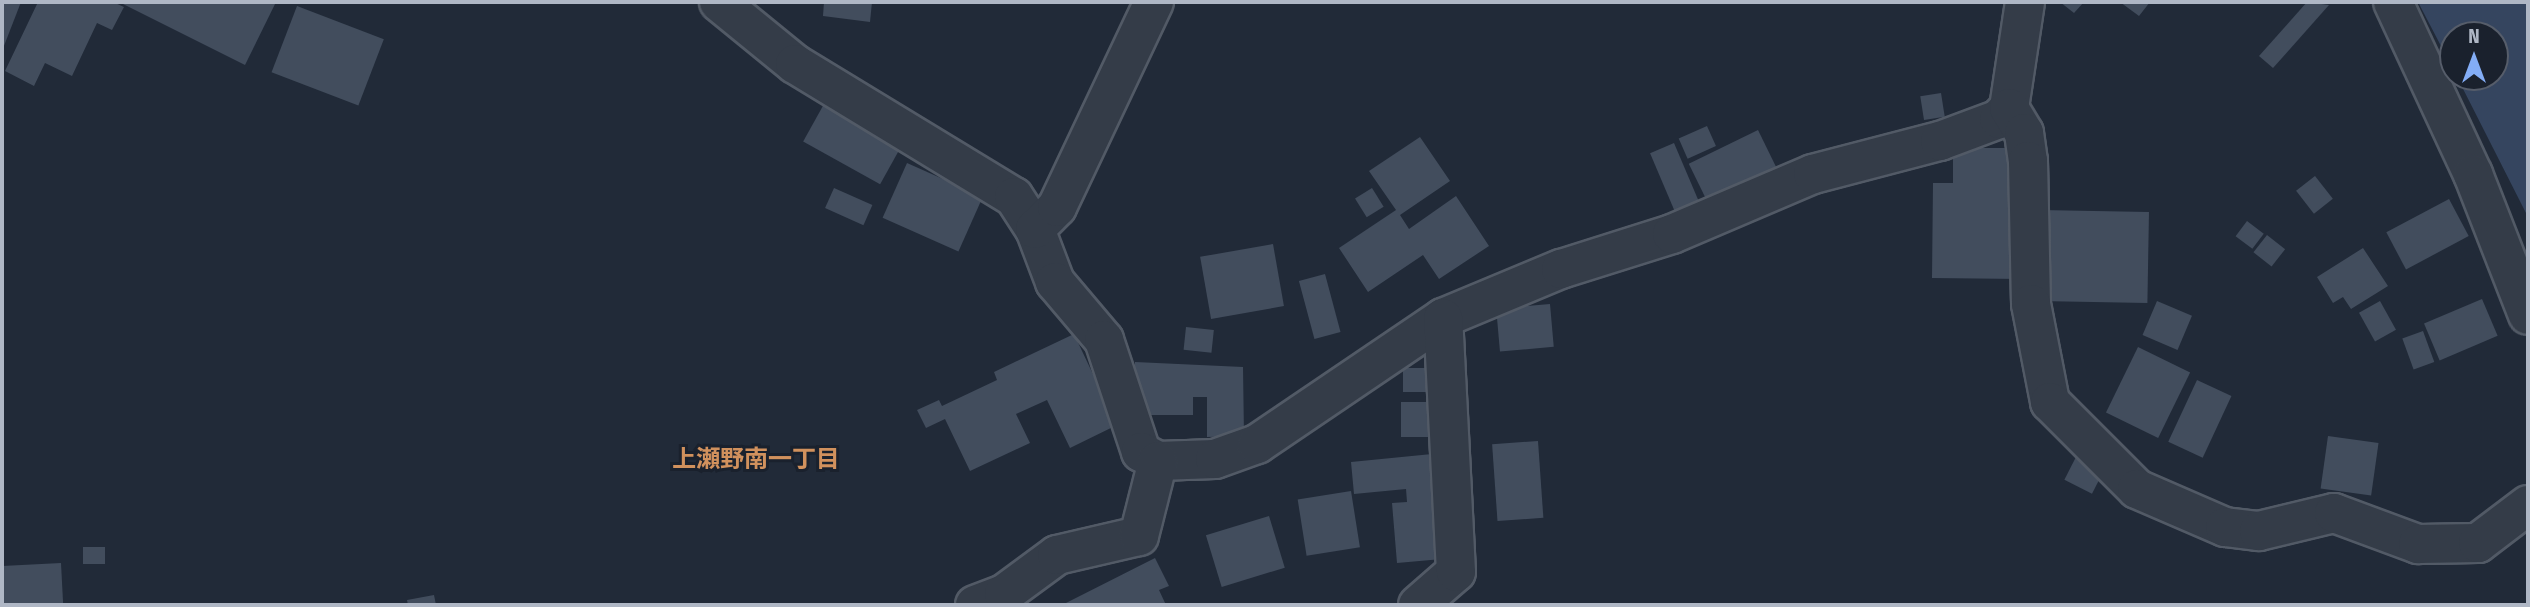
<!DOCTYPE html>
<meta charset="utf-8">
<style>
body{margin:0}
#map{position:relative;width:2530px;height:607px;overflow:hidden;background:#212a38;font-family:"Fira Sans Condensed","Noto Sans JP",sans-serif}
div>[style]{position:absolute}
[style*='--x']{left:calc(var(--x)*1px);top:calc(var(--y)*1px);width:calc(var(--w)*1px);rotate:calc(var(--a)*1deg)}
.water>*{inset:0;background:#35455f}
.building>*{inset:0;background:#424d5d;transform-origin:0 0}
.roads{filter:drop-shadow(2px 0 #525a66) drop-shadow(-2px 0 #525a66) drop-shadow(0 2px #525a66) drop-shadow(0 -2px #525a66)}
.minor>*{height:38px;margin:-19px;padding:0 19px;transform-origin:19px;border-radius:19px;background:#343c48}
span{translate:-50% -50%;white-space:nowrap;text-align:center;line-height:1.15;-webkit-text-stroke:6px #1a212d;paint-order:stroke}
.neighbourhood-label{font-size:24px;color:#d1915d;font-weight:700}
.frame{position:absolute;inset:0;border:4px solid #afb7c5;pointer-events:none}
.north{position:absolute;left:2439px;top:21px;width:70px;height:70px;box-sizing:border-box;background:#1a212d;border:2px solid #565d6a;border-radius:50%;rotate:0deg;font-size:19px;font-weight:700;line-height:28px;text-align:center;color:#afb7c5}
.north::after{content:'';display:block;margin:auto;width:24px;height:32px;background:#83adf6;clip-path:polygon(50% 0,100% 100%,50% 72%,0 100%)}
</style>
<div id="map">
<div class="water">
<i style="clip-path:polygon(2418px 2px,2528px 2px,2528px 217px,2457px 77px,2495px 77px,2495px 35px,2453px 35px,2453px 69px)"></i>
</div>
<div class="building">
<i style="clip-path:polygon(2px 2px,21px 2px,2px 51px)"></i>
<i style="clip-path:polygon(38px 2px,113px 2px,124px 7px,112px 30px,97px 23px,72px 76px,45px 63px,34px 86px,5px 71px)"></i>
<i style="clip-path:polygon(119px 2px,276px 2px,245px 65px)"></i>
<i style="clip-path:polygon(824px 2px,872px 2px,870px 22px,823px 16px)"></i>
<i style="clip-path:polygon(2060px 2px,2084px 2px,2074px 13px)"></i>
<i style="clip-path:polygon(2120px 2px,2150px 2px,2139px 16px)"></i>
<i style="clip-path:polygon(2307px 2px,2329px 5px,2273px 68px,2259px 56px)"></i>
<i style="left:297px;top:6px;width:93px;height:71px;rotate:21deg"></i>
<i style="left:1941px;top:93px;width:24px;height:21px;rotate:81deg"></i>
<i style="left:824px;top:104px;width:88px;height:43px;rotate:29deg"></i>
<i style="left:1707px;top:126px;width:22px;height:31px;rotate:66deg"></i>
<i style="left:1758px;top:130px;width:41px;height:77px;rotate:64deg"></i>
<i style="clip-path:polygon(1420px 137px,1450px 181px,1400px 215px,1409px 229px,1456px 196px,1489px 246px,1439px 279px,1423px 255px,1368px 292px,1339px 248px,1396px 210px,1369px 171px)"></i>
<i style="left:1674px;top:143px;width:65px;height:26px;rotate:67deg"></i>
<i style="clip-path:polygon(1953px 148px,2013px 148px,2022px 279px,1932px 278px,1933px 183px,1953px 183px)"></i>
<i style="left:907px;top:163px;width:83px;height:60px;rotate:24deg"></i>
<i style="left:2315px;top:176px;width:29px;height:24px;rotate:52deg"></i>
<i style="left:834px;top:188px;width:42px;height:22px;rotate:24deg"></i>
<i style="left:1372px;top:188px;width:22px;height:20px;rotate:58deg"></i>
<i style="left:2449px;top:199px;width:42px;height:71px;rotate:62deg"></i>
<i style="left:2040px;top:210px;width:109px;height:91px;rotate:1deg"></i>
<i style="left:2247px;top:221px;width:21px;height:19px;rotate:37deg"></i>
<i style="left:2267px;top:235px;width:23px;height:22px;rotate:38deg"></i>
<i style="left:1273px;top:244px;width:63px;height:74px;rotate:80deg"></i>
<i style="clip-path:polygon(2363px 248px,2388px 286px,2351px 309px,2343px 297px,2333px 303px,2317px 277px)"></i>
<i style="left:1325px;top:274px;width:60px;height:27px;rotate:75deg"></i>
<i style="left:2482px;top:299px;width:40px;height:63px;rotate:67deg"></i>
<i style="left:2157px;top:301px;width:38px;height:37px;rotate:23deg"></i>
<i style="left:2380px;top:301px;width:33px;height:24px;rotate:61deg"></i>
<i style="left:1550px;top:304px;width:43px;height:54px;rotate:85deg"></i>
<i style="left:1186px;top:327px;width:28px;height:23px;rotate:6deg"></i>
<i style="left:2423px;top:331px;width:33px;height:22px;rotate:70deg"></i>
<i style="clip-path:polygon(1074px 334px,1117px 425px,1070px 448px,1047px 400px,1016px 414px,1030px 443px,970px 471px,945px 419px,926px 428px,917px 410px,939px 400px,942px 406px,997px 380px,994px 372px)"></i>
<i style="left:2138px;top:347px;width:58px;height:73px;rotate:26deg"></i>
<i style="clip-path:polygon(1135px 362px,1243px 367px,1244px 436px,1207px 437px,1207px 397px,1193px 397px,1193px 415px,1135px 415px)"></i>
<i style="left:1433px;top:368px;width:24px;height:30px;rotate:90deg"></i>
<i style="left:2197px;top:380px;width:38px;height:68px;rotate:25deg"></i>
<i style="left:1401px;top:402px;width:32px;height:35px"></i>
<i style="left:2328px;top:436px;width:51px;height:53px;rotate:8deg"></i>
<i style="left:1538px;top:441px;width:77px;height:46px;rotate:86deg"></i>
<i style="left:2078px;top:453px;width:31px;height:30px;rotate:27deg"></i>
<i style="clip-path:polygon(1432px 454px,1442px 559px,1397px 563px,1392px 503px,1407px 502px,1406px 489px,1354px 494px,1351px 462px)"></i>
<i style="left:1351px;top:491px;width:57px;height:54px;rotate:81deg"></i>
<i style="left:1269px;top:516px;width:54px;height:66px;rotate:73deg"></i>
<i style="left:83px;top:547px;width:22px;height:17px"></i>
<i style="clip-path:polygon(1155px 558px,1169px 586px,1159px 590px,1166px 605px,1062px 605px)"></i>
<i style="left:61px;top:563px;width:42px;height:59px;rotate:87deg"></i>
<i style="clip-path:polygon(434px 595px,436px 605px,408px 605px,407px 600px)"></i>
</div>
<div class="roads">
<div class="minor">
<i style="--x:719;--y:2;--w:98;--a:39.2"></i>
<i style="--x:795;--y:64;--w:256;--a:31.3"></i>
<i style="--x:1014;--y:197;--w:38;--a:57"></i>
<i style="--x:1035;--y:229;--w:57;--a:69.3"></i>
<i style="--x:1055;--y:282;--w:76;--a:49.8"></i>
<i style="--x:1104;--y:340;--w:118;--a:71.7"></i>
<i style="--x:1141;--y:452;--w:19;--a:28"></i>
<i style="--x:1158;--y:461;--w:57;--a:-2"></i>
<i style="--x:1215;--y:459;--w:45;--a:-19.7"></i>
<i style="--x:1257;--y:444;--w:225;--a:-34.1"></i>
<i style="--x:1443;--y:318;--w:128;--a:-22.6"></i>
<i style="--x:1561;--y:269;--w:116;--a:-17.5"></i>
<i style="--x:1672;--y:234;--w:153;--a:-23.1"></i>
<i style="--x:1813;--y:174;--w:131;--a:-14.6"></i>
<i style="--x:1940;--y:141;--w:63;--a:-20.4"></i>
<i style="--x:1999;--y:119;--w:15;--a:-48"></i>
<i style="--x:2009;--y:108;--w:107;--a:-81.4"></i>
<i style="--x:2393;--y:2;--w:190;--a:65.1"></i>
<i style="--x:2473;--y:174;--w:151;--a:68.7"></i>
<i style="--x:2009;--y:108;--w:29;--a:59"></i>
<i style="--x:2024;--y:133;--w:28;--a:82"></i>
<i style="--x:2028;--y:161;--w:143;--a:88.8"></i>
<i style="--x:2031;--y:304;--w:100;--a:79"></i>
<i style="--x:2050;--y:402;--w:123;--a:45"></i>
<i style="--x:2137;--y:489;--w:96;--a:23.4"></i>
<i style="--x:2225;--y:527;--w:34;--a:7"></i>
<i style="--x:2259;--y:531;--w:77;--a:-13.5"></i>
<i style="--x:2334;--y:513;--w:90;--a:20.3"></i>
<i style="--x:2418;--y:544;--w:60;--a:-1"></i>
<i style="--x:2478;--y:543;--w:63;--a:-37.2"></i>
<i style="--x:1035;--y:229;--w:31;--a:-45"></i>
<i style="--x:1057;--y:207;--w:227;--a:-64.7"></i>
<i style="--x:975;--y:605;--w:31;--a:-21"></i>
<i style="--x:1004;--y:594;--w:66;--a:-36.3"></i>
<i style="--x:1057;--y:555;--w:84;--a:-13"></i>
<i style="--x:1139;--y:536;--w:77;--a:-75.8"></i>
<i style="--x:1418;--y:605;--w:50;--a:-41"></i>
<i style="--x:1456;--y:572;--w:254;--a:-92.9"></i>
</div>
</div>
<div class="neighbourhood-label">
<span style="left:756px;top:460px">上瀬野南一丁目</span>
</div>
<div class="frame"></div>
<div class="north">N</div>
</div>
